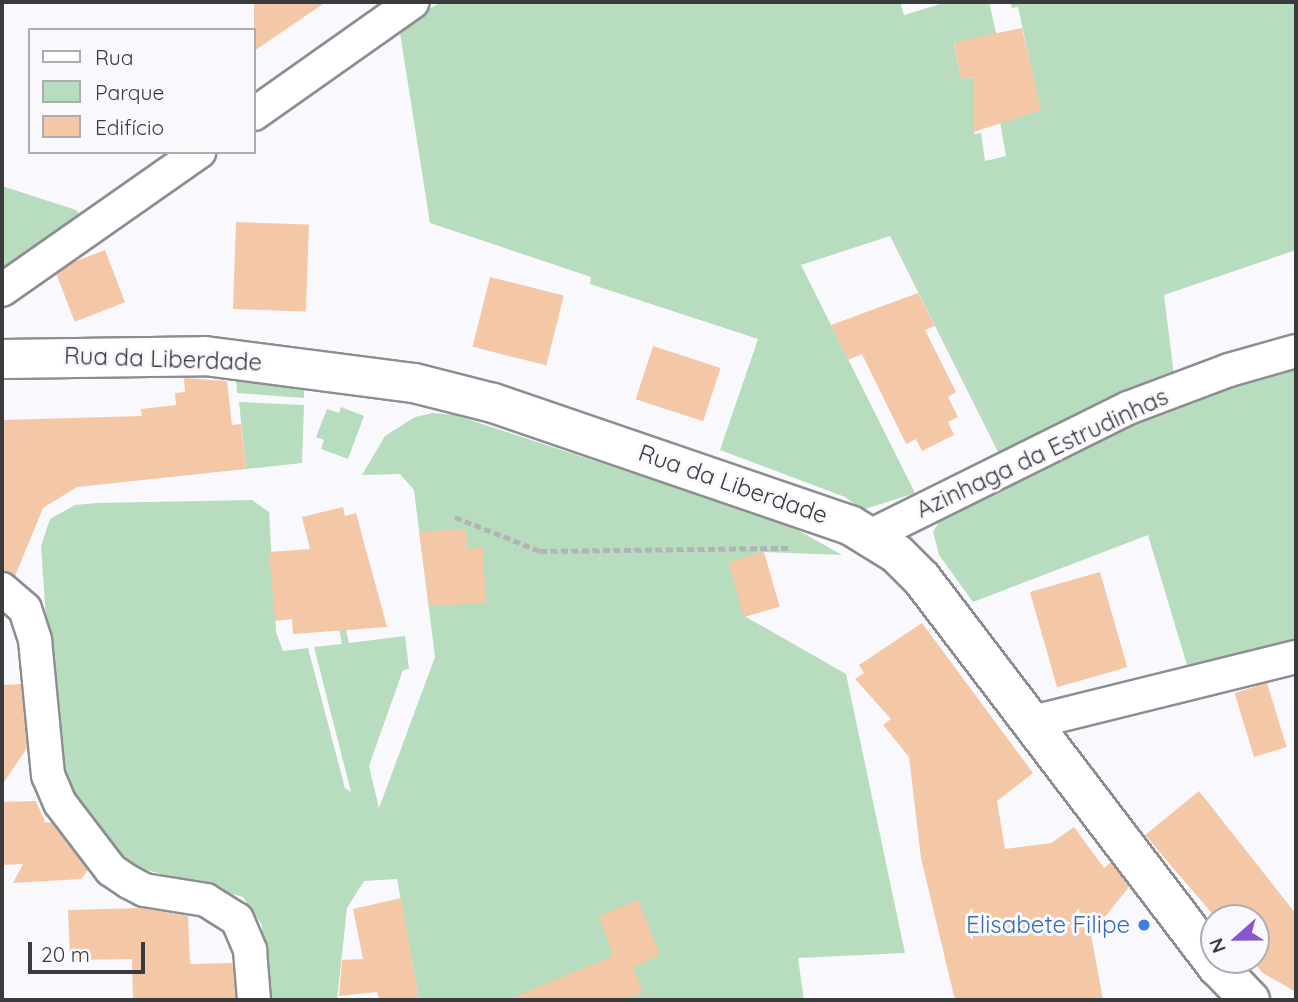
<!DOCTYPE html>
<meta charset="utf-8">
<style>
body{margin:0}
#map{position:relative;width:1298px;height:1002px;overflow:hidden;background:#f9f9fd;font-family:Quicksand,sans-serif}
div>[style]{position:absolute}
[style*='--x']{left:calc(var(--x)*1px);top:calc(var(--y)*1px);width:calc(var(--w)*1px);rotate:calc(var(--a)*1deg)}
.green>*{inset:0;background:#b7ddbe}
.building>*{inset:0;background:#f4c7a7;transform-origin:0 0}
.path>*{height:4.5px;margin-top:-2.25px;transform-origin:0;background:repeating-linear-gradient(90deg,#b2b3b6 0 7px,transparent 0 10.5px)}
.roads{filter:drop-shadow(2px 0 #8d8e91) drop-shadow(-2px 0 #8d8e91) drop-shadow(0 2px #8d8e91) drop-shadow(0 -2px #8d8e91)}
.street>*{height:32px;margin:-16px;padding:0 16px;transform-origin:16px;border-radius:16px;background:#fff}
.secondary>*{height:38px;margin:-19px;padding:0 19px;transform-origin:19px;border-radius:19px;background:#fff}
.dots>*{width:19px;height:19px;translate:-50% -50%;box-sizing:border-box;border:4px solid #f9f9fd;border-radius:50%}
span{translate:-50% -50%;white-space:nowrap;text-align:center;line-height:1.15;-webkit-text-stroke:6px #f9f9fd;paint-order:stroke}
.street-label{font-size:24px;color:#3a3b3c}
.shop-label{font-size:24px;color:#366cbe}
.right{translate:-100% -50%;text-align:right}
.frame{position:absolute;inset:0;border:4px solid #3a3b3c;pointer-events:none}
.legend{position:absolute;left:28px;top:28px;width:228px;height:126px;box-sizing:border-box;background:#f9f9fd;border:2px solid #adadb0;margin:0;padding:9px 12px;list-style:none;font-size:21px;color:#3a3b3c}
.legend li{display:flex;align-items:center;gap:14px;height:35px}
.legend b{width:35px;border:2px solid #adadb0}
.north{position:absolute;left:1200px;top:904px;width:70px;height:70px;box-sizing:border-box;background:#f9f9fd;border:2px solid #adadb0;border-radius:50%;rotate:249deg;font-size:19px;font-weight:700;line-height:28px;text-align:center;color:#3a3b3c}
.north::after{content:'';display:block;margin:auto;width:24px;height:32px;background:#8857cf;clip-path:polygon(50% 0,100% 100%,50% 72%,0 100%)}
.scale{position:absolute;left:28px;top:942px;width:117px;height:32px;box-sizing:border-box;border:4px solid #3a3b3c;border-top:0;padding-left:9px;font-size:21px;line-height:24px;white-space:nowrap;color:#3a3b3c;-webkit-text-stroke:5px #f9f9fd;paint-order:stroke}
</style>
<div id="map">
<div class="green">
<i style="clip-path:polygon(evenodd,441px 2px,900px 2px,904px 15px,947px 2px,989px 2px,1014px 111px,1028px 108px,1030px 114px,1040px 110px,1018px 7px,1012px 8px,1010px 2px,1296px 2px,1296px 250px,1164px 295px,1174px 375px,1001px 458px,890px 236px,801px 265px,915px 493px,862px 510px,845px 497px,720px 450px,758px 339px,590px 284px,591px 277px,430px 223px,399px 27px,441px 2px,985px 36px,1006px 156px,985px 161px,981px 133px,974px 134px,974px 77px,961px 79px,954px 43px,985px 36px)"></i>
<i style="clip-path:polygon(2px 186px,76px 210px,84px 220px,2px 277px)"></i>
<i style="clip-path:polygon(1296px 363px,1296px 639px,1187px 665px,1148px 535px,973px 602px,939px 555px,933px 532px,945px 512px,1150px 412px)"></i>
<i style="clip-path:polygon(236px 376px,304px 384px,304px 398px,237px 393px)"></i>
<i style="clip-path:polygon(239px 402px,304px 405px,302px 463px,246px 469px)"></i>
<i style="clip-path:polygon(341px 407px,364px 416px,348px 459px,321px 449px,324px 440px,316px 437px,327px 409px,339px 413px)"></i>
<i style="clip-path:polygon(433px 413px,455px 415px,787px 524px,842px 555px,764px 552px,730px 563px,746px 617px,846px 674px,905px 953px,798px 958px,804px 1000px,419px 1000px,397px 879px,364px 881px,347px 908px,337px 1000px,264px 1000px,262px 925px,243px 897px,129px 865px,99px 838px,64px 780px,53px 721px,41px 546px,50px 519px,75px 505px,97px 503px,252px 500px,269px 512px,276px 632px,283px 651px,308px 648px,345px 788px,351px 792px,314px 647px,342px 644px,332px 592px,337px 590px,349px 643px,405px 636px,409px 669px,403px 670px,369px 766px,379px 808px,435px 657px,414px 490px,400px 474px,362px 475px,385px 436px,415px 417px)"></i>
</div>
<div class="building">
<i style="clip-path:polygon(254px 2px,326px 2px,254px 51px)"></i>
<i style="clip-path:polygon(1022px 28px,1041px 110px,974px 132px,974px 77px,961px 79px,954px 42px)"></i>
<i style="left:236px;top:222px;width:73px;height:87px;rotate:2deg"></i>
<i style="left:105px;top:250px;width:56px;height:54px;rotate:69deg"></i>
<i style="left:490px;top:277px;width:76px;height:72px;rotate:14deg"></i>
<i style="clip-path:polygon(918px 293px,935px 326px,925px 330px,956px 392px,948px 397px,958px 417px,948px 422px,954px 435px,922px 451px,916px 439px,906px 444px,862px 354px,848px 360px,831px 325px)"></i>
<i style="left:653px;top:346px;width:71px;height:56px;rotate:18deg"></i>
<i style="clip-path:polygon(184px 378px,227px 381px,232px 425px,241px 424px,246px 469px,77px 487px,43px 508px,15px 576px,2px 571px,2px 420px,142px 416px,141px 409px,176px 405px,175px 393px,185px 392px)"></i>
<i style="clip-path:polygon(343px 507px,345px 516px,356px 513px,387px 627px,293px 634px,292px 619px,275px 621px,269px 552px,310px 549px,302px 517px)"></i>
<i style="clip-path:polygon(466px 529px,467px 549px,483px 548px,486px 603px,429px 606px,419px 532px)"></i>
<i style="left:764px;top:552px;width:57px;height:37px;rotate:74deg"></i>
<i style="left:1100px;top:572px;width:99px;height:73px;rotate:74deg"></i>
<i style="clip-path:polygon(922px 623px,1033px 773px,997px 801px,1005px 849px,1051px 843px,1074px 827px,1104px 868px,1111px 862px,1129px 887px,1091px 934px,1103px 1000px,955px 1000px,921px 858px,909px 757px,883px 725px,891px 719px,855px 679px,864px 673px,859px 665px)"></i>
<i style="left:1267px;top:683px;width:67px;height:34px;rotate:73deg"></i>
<i style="clip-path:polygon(21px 684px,27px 748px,2px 785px,2px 685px)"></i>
<i style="clip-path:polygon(1199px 791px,1296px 914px,1296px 992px,1263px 973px,1251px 960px,1256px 960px,1256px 918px,1216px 918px,1145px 835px)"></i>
<i style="clip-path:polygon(36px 801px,45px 822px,52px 823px,88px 870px,81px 879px,13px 883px,23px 864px,2px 865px,2px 802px)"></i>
<i style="clip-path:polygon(401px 898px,419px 1000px,379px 1000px,377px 992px,339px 996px,342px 960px,363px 959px,353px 909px)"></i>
<i style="clip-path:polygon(638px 900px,660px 955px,633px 967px,643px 992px,622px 1000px,507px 1000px,613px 956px,599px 916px)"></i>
<i style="clip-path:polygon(141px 908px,188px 916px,190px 964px,233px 963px,236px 1000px,133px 1000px,132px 959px,70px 960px,68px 910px)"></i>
</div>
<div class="path">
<i style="--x:455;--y:517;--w:92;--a:21.8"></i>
<i style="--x:540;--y:551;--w:250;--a:-0.7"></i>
</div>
<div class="roads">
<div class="street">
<i style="--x:254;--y:114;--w:194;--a:-35.2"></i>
<i style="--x:2;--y:290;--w:241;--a:-35"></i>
<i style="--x:870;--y:536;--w:288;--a:-26.4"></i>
<i style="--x:1128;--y:408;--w:108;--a:-20.6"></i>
<i style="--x:1229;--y:370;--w:70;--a:-15.8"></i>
<i style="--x:2;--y:589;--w:30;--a:41"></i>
<i style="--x:25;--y:609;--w:33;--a:72"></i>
<i style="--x:35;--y:640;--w:136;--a:84.5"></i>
<i style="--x:48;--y:775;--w:30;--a:67"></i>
<i style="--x:60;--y:803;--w:84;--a:52.7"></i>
<i style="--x:111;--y:870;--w:22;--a:34"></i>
<i style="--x:129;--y:882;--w:17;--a:28"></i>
<i style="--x:144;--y:890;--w:63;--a:9.2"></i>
<i style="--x:206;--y:900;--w:36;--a:32"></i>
<i style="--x:237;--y:919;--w:34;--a:67"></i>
<i style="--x:250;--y:950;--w:50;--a:85.4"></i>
<i style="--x:1029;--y:723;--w:275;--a:-13.9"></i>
</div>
<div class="secondary">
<i style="--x:2;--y:359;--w:203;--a:-0.8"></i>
<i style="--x:205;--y:356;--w:211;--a:7.4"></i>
<i style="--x:414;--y:383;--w:81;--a:14.2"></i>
<i style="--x:493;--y:403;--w:377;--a:18.9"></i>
<i style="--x:850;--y:525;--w:55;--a:31.7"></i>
<i style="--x:897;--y:554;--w:35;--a:45"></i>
<i style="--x:922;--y:579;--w:488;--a:52.7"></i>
<i style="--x:1218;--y:967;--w:46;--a:45.9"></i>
</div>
</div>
<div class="dots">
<i style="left:1144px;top:925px;background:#3f7fe0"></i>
</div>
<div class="street-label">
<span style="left:163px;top:359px;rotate:2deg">Rua da Liberdade</span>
<span style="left:1042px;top:453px;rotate:-25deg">Azinhaga da Estrudinhas</span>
<span style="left:733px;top:484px;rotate:19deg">Rua da Liberdade</span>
</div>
<div class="shop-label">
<span class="right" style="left:1130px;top:925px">Elisabete Filipe</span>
</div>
<div class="frame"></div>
<ul class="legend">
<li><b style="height:9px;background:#fff"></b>Rua</li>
<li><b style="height:19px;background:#b7ddbe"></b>Parque</li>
<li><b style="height:19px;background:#f4c7a7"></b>Edifício</li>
</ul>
<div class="north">N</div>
<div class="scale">20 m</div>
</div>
